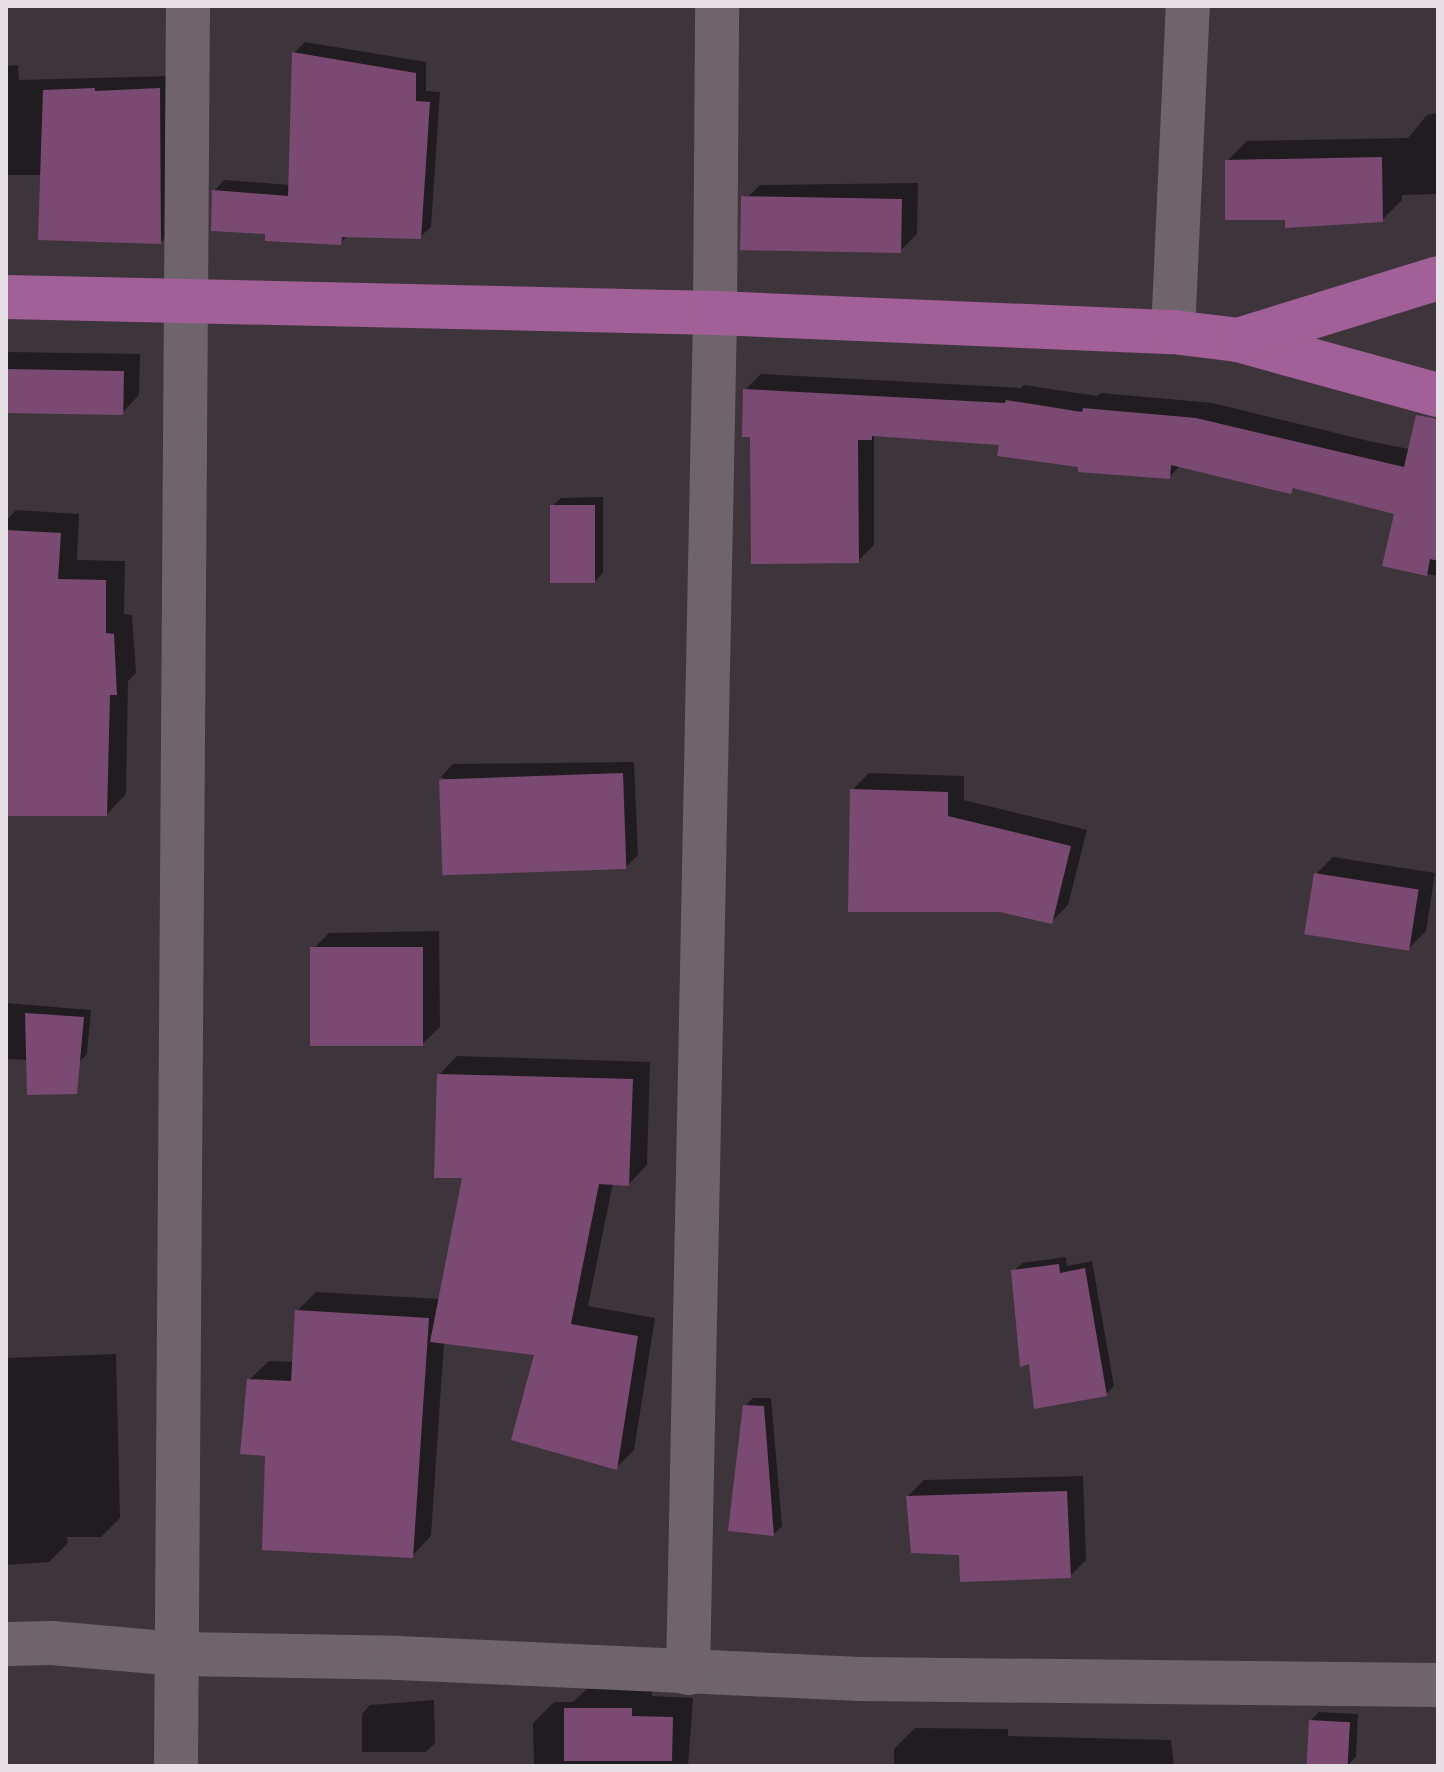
<!DOCTYPE html>
<style>
body{margin:0}
#map{position:relative;width:1444px;height:1772px;overflow:hidden;background:#3e353c;font-family:"Titillium Web",sans-serif}
div>[style]{position:absolute}
[style*='--x']{left:calc(var(--x)*1px);top:calc(var(--y)*1px);width:calc(var(--w)*1px);rotate:calc(var(--a)*1deg)}
.shadow>*{inset:0;background:#0007}
.building>*{inset:0;background:#7b4a73;transform-origin:0 0}
.street>*{height:44px;margin:-22px;padding:0 22px;transform-origin:22px;border-radius:22px;background:#6f646c}
.primary>*{height:44px;margin:-22px;padding:0 22px;transform-origin:22px;border-radius:22px;background:#a16097}
span{translate:-50% -50%;white-space:nowrap;text-align:center;line-height:1.15;-webkit-text-stroke:6px #3e353c;paint-order:stroke}
.frame{position:absolute;inset:0;border:8px solid #e6e0e5;pointer-events:none}
</style>
<div id="map">
<div class="shadow">
<i style="clip-path:polygon(305px 42px,426px 62px,426px 91px,440px 92px,431px 227px,420px 237px,348px 235px,340px 243px,267px 232px,214px 191px,224px 180px,290px 185px,294px 53px)"></i>
<i style="clip-path:polygon(18px 65px,19px 80px,172px 76px,174px 229px,161px 242px,42px 175px,6px 175px,6px 66px)"></i>
<i style="clip-path:polygon(1438px 100px,1438px 194px,1402px 195px,1402px 200px,1382px 220px,1287px 218px,1227px 161px,1247px 141px,1408px 138px,1427px 115px,1436px 113px)"></i>
<i style="clip-path:polygon(918px 183px,917px 234px,900px 251px,743px 202px,760px 185px)"></i>
<i style="clip-path:polygon(6px 352px,140px 354px,139px 395px,122px 413px,6px 411px)"></i>
<i style="clip-path:polygon(761px 374px,1021px 388px,1024px 385px,1097px 396px,1101px 393px,1213px 403px,1373px 442px,1419px 451px,1438px 451px,1438px 576px,1384px 565px,1396px 512px,1296px 486px,1290px 492px,1181px 465px,1169px 477px,1080px 466px,1001px 444px,874px 436px,874px 545px,858px 561px,752px 435px,745px 390px)"></i>
<i style="clip-path:polygon(603px 497px,603px 573px,595px 581px,552px 506px,561px 498px)"></i>
<i style="clip-path:polygon(16px 510px,79px 514px,77px 560px,125px 561px,124px 614px,132px 615px,136px 673px,128px 681px,126px 794px,107px 814px,6px 814px,6px 521px)"></i>
<i style="clip-path:polygon(634px 762px,638px 855px,626px 867px,441px 777px,453px 764px)"></i>
<i style="clip-path:polygon(869px 773px,964px 776px,964px 800px,1087px 830px,1068px 905px,1051px 922px,852px 790px)"></i>
<i style="clip-path:polygon(1333px 857px,1435px 873px,1426px 931px,1409px 948px,1316px 874px)"></i>
<i style="clip-path:polygon(439px 931px,440px 1027px,422px 1044px,312px 950px,329px 933px)"></i>
<i style="clip-path:polygon(6px 1003px,91px 1010px,87px 1054px,79px 1062px,6px 1059px)"></i>
<i style="clip-path:polygon(457px 1056px,650px 1062px,647px 1165px,629px 1184px,613px 1183px,588px 1306px,655px 1318px,634px 1450px,616px 1468px,537px 1353px,444px 1342px,431px 1536px,412px 1556px,267px 1455px,249px 1380px,269px 1361px,294px 1362px,297px 1311px,316px 1292px,440px 1299px,464px 1176px,439px 1075px)"></i>
<i style="clip-path:polygon(1066px 1257px,1067px 1266px,1092px 1261px,1114px 1386px,1106px 1394px,1031px 1362px,1014px 1271px,1022px 1263px)"></i>
<i style="clip-path:polygon(116px 1354px,120px 1518px,101px 1537px,67px 1537px,68px 1543px,49px 1562px,6px 1565px,6px 1358px)"></i>
<i style="clip-path:polygon(753px 1398px,771px 1398px,782px 1526px,774px 1534px,745px 1406px)"></i>
<i style="clip-path:polygon(1083px 1476px,1086px 1560px,1070px 1576px,961px 1553px,908px 1496px,924px 1480px)"></i>
<i style="clip-path:polygon(652px 1688px,652px 1696px,693px 1698px,688px 1766px,534px 1766px,533px 1723px,554px 1702px,573px 1702px,587px 1689px)"></i>
<i style="clip-path:polygon(434px 1700px,435px 1743px,426px 1752px,362px 1752px,362px 1714px,370px 1705px)"></i>
<i style="clip-path:polygon(1319px 1712px,1358px 1714px,1356px 1757px,1348px 1765px,1310px 1721px)"></i>
<i style="clip-path:polygon(915px 1728px,1008px 1729px,1008px 1736px,1171px 1740px,1174px 1766px,894px 1766px,894px 1749px)"></i>
</div>
<div class="building">
<i style="clip-path:polygon(292px 52px,416px 73px,416px 101px,430px 102px,421px 239px,342px 237px,341px 245px,265px 241px,265px 234px,211px 231px,212px 190px,288px 196px)"></i>
<i style="clip-path:polygon(95px 88px,95px 91px,160px 88px,161px 244px,38px 240px,43px 90px)"></i>
<i style="clip-path:polygon(1382px 157px,1383px 222px,1285px 228px,1285px 220px,1225px 220px,1225px 160px)"></i>
<i style="left:902px;top:199px;width:54px;height:161px;rotate:91deg"></i>
<i style="left:6px;top:369px;width:118px;height:44px;rotate:1deg"></i>
<i style="clip-path:polygon(743px 389px,1005px 403px,1006px 400px,1082px 412px,1083px 408px,1196px 418px,1404px 467px,1416px 415px,1438px 419px,1438px 561px,1430px 559px,1427px 576px,1382px 566px,1394px 514px,1293px 488px,1291px 494px,1171px 465px,1170px 479px,1078px 472px,1078px 467px,997px 456px,999px 445px,872px 436px,872px 440px,858px 440px,859px 563px,751px 564px,750px 437px,742px 437px)"></i>
<i style="left:550px;top:505px;width:45px;height:78px"></i>
<i style="clip-path:polygon(6px 530px,61px 533px,58px 579px,106px 580px,106px 633px,114px 634px,117px 695px,110px 695px,107px 816px,6px 816px)"></i>
<i style="left:623px;top:773px;width:96px;height:184px;rotate:88deg"></i>
<i style="clip-path:polygon(850px 789px,948px 792px,948px 816px,1071px 846px,1052px 924px,1000px 912px,848px 912px)"></i>
<i style="left:1314px;top:873px;width:106px;height:62px;rotate:9deg"></i>
<i style="left:423px;top:947px;width:99px;height:113px;rotate:90deg"></i>
<i style="clip-path:polygon(25px 1013px,84px 1017px,77px 1094px,27px 1095px)"></i>
<i style="clip-path:polygon(437px 1074px,633px 1079px,629px 1186px,599px 1184px,571px 1324px,638px 1336px,617px 1470px,511px 1440px,534px 1355px,430px 1342px,462px 1178px,434px 1178px)"></i>
<i style="clip-path:polygon(1059px 1264px,1060px 1273px,1085px 1268px,1107px 1396px,1034px 1409px,1029px 1364px,1020px 1367px,1011px 1270px)"></i>
<i style="clip-path:polygon(295px 1310px,429px 1318px,413px 1558px,262px 1550px,265px 1456px,240px 1454px,247px 1379px,291px 1381px)"></i>
<i style="clip-path:polygon(743px 1405px,764px 1406px,774px 1536px,728px 1531px)"></i>
<i style="clip-path:polygon(1067px 1491px,1071px 1578px,960px 1582px,959px 1555px,911px 1553px,906px 1496px)"></i>
<i style="clip-path:polygon(564px 1708px,632px 1708px,632px 1716px,673px 1717px,672px 1761px,564px 1761px)"></i>
<i style="left:1309px;top:1720px;width:41px;height:46px;rotate:3deg"></i>
</div>
<div class="street">
<i style="--x:1173;--y:332;--w:326;--a:-87.4"></i>
<i style="--x:6;--y:1644;--w:46;--a:-1.2"></i>
<i style="--x:52;--y:1643;--w:127;--a:5"></i>
<i style="--x:179;--y:1654;--w:219;--a:1"></i>
<i style="--x:398;--y:1658;--w:463;--a:2.6"></i>
<i style="--x:861;--y:1679;--w:577;--a:0.6"></i>
<i style="--x:688;--y:1673;--w:1360;--a:-88.86"></i>
<i style="--x:715;--y:313;--w:307;--a:-89.6"></i>
<i style="--x:176;--y:1766;--w:1760;--a:-89.61"></i>
</div>
<div class="primary">
<i style="--x:6;--y:297;--w:709;--a:1.29"></i>
<i style="--x:715;--y:313;--w:458;--a:2.4"></i>
<i style="--x:1173;--y:332;--w:65;--a:7"></i>
<i style="--x:1238;--y:340;--w:207;--a:15.4"></i>
<i style="--x:1238;--y:340;--w:209;--a:-17.2"></i>
</div>
<div class="frame"></div>
</div>
